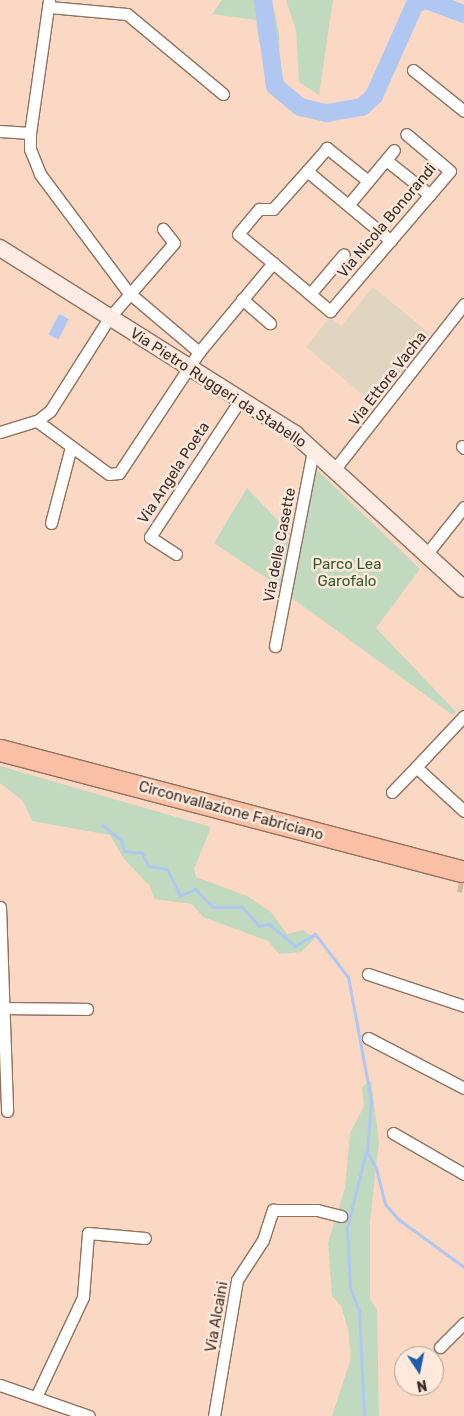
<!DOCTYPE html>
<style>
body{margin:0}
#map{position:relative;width:464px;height:1416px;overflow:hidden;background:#fbd8c3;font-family:Rubik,sans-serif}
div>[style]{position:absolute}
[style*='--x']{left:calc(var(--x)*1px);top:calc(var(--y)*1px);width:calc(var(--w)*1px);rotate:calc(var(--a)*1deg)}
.education>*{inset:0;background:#dfd5c1}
.green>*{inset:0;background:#c1d9bf}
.water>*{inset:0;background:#b0c8f1;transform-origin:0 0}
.stream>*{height:3px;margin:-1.5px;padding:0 1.5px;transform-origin:1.5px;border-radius:1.5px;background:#b0c8f1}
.river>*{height:18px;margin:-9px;padding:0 9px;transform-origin:9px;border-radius:9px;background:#b0c8f1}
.highway-tunnel>*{height:21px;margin-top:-10.5px;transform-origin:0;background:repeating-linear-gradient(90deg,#d5b6a4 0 21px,transparent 0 32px)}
.roads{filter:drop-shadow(1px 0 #90715d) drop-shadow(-1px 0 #90715d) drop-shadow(0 1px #90715d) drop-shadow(0 -1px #90715d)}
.street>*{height:11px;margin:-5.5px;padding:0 5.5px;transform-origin:5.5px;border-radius:5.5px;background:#fff}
.secondary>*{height:16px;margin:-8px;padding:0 8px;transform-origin:8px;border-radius:8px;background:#fdece4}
.highway>*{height:21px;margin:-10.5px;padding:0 10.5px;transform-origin:10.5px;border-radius:10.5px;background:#f9c0a5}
span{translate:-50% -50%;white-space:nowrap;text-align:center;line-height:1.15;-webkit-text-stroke:5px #fee9dc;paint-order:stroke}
.street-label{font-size:15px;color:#3b2e26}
.park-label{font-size:15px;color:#2f5e2c}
.north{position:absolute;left:394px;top:1346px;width:50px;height:50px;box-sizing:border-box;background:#fee9dc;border:1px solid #b09e93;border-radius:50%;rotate:169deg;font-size:14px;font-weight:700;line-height:20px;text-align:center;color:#3b2e26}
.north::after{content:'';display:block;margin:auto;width:18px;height:22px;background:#1a5cad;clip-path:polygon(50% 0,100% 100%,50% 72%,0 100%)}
</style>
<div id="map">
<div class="education">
<i style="clip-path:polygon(373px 287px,430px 334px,423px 344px,426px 347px,410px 359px,374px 404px,306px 347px,330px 317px,341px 326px)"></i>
</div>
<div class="green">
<i style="clip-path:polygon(222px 0,272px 0,279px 32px,280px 72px,259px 42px,256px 20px,212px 14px)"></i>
<i style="clip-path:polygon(286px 0,333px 0,319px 95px,299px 82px,296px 30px)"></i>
<i style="clip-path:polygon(313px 466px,420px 569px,376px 628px,456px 712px,453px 715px,289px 596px)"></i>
<i style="clip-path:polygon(247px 488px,289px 532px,284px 590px,214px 543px)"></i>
<i style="clip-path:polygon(0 766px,211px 827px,194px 869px,196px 877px,247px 896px,271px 912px,287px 934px,303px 930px,315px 938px,301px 952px,279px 954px,268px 941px,203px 917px,192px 904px,154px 899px,150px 886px,124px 859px,110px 835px,32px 821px,23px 801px,0 783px)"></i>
<i style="clip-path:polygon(371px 1081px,379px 1142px,370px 1221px,370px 1299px,377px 1310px,379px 1416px,332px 1416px,351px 1358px,348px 1329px,341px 1306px,332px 1296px,328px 1243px,345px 1188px,350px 1133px,364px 1106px,362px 1087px)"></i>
</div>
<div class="water">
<i style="left:59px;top:314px;width:11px;height:23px;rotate:27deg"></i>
</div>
<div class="stream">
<i style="--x:102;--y:825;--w:24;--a:38"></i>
<i style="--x:121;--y:840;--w:11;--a:75"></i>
<i style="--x:124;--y:851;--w:18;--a:6"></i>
<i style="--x:142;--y:853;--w:14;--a:65"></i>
<i style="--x:148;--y:866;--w:19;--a:9"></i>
<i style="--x:167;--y:869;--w:30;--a:64"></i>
<i style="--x:180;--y:896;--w:17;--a:-25"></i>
<i style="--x:195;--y:889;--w:25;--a:45"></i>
<i style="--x:213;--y:907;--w:29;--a:0"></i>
<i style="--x:242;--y:907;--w:25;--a:48"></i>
<i style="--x:259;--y:926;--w:10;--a:-11"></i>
<i style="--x:269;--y:924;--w:34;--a:40"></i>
<i style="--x:295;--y:946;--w:23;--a:-31"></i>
<i style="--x:315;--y:934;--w:54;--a:52.5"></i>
<i style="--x:348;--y:977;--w:125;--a:79.4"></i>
<i style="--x:371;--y:1100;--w:52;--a:94.4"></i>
<i style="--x:367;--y:1152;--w:18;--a:61"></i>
<i style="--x:376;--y:1168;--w:37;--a:76"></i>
<i style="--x:385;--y:1204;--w:20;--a:49"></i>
<i style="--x:398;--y:1219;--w:82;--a:36"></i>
<i style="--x:364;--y:1416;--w:105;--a:-92.7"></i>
<i style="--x:359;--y:1311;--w:26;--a:-111"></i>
<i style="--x:350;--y:1287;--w:59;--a:-92.9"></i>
<i style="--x:347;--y:1228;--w:78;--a:-76"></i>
</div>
<div class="river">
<i style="--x:263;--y:0;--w:87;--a:82.1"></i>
<i style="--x:275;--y:86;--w:33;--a:40"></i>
<i style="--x:300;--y:107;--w:28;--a:13"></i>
<i style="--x:327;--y:113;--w:36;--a:-10"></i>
<i style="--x:362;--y:107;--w:16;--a:-43"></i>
<i style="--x:374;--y:96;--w:101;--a:-66"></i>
<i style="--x:415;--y:4;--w:12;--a:-20"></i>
<i style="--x:426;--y:0;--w:40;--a:20.2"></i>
</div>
<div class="highway-tunnel">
<i style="--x:459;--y:881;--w:5;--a:11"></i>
</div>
<div class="roads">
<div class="street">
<i style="--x:49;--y:0;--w:134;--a:98.1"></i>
<i style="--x:30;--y:133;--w:16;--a:90"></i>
<i style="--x:30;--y:149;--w:27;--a:68"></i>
<i style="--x:40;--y:174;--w:147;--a:53.3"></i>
<i style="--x:128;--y:292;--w:93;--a:40.2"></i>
<i style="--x:49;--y:7;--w:78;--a:5.1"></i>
<i style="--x:127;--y:14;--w:125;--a:39.8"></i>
<i style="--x:413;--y:70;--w:65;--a:38.8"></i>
<i style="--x:0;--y:131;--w:30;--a:4"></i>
<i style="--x:386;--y:160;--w:56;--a:38.5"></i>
<i style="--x:368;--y:181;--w:53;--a:-141.2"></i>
<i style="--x:327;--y:148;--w:30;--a:131"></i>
<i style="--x:307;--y:171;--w:109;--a:39.8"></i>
<i style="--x:349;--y:204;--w:70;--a:-50.2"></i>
<i style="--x:273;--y:263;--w:45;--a:-140.4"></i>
<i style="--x:238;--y:234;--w:33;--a:-50"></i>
<i style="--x:259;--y:209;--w:14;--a:0"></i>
<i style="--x:273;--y:209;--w:51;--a:-48.2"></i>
<i style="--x:310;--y:294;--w:52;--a:-49.6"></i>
<i style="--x:242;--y:299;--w:37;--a:41"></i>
<i style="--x:37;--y:421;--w:89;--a:36.4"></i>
<i style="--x:109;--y:474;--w:10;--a:-6"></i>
<i style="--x:119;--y:473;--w:145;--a:-56.5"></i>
<i style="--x:199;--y:352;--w:116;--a:-50.3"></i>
<i style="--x:273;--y:263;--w:75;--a:40.1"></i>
<i style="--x:330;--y:311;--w:184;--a:-49.4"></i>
<i style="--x:450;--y:171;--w:57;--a:-139.9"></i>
<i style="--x:0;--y:432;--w:39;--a:-17"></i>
<i style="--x:37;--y:421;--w:16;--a:-38"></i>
<i style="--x:50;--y:411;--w:110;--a:-57.6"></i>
<i style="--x:109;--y:318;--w:99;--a:-49.1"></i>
<i style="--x:174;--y:243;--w:18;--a:-128"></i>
<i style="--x:462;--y:446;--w:3;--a:45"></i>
<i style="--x:334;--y:470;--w:211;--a:-51.9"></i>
<i style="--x:51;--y:523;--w:79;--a:-75.3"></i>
<i style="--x:176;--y:554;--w:31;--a:-147"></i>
<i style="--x:150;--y:537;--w:164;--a:-56.7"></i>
<i style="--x:425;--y:556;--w:63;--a:-51.5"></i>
<i style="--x:275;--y:646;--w:200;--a:-79"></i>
<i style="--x:464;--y:716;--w:70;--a:133.3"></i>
<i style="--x:416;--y:767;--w:65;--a:42.5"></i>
<i style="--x:392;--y:792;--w:35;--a:-46"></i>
<i style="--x:0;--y:907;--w:204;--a:88"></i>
<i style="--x:368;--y:974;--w:101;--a:18.4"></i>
<i style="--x:5;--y:1008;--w:82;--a:0.7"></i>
<i style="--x:368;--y:1038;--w:108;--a:27.5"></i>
<i style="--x:393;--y:1133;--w:82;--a:30"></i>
<i style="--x:440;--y:1347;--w:34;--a:-45"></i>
<i style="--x:0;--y:1385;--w:94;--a:19.2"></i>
<i style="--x:36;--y:1397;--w:110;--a:-64.8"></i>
<i style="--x:83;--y:1297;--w:64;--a:-85.5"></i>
<i style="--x:88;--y:1233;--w:57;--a:5"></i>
<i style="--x:214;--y:1416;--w:138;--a:-80.4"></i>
<i style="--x:237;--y:1280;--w:48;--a:-57"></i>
<i style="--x:263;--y:1240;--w:32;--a:-72"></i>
<i style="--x:273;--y:1210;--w:44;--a:0"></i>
<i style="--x:317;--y:1210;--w:25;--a:14"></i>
</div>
<div class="secondary">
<i style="--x:0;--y:248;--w:349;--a:32.2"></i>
<i style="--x:295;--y:434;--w:229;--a:42.5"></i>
</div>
<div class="highway">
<i style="--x:0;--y:750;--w:477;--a:14.7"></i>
</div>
</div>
<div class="street-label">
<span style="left:387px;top:221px;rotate:-50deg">Via Nicola Bonorandi</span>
<span style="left:388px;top:379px;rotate:-52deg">Via Ettore Vacha</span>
<span style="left:218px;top:388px;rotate:33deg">Via Pietro Ruggeri da Stabello</span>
<span style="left:174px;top:473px;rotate:-57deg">Via Angela Poeta</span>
<span style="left:280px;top:545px;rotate:-79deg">Via delle Casette</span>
<span style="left:231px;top:811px;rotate:15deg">Circonvallazione Fabriciano</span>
<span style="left:217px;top:1317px;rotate:-80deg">Via Alcaini</span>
</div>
<div class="park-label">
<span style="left:347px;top:573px">Parco Lea<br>Garofalo</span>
</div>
<div class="north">N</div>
</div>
